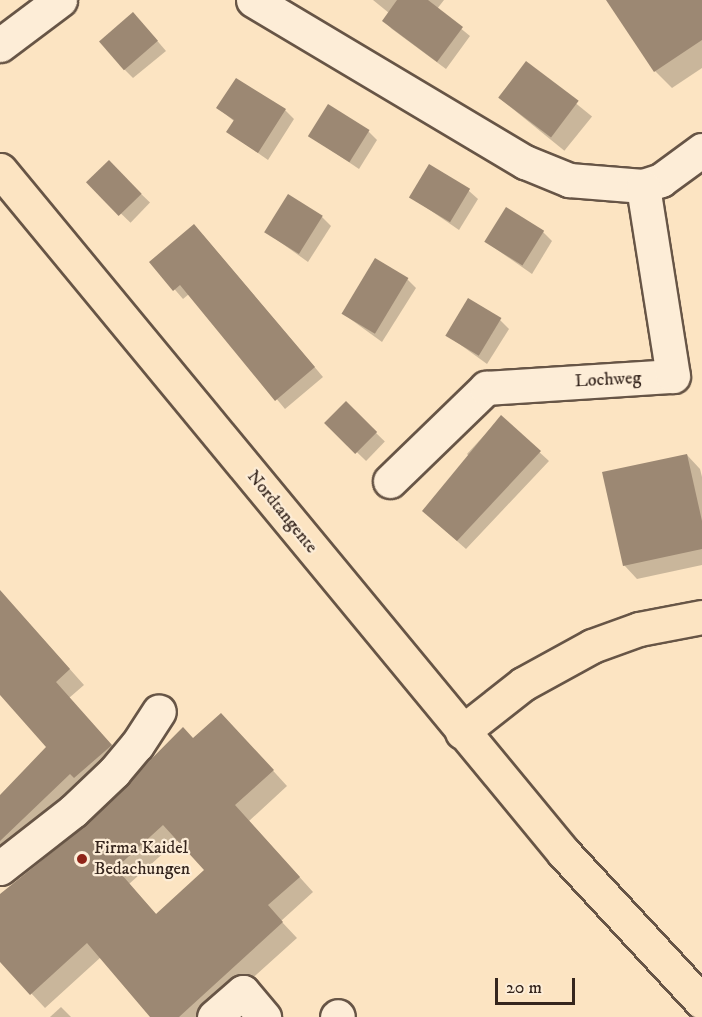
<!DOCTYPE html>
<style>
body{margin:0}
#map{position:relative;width:702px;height:1017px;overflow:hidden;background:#fce4c2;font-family:"IM FELL DW Pica",serif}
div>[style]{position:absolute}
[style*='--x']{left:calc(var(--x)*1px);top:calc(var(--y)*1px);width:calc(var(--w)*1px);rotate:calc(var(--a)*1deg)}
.shadow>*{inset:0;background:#0003;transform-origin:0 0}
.building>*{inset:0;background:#9c8873;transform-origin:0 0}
.roads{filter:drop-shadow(2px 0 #675546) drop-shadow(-2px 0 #675546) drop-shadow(0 2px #675546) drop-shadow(0 -2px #675546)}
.minor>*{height:33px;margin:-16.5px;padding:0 16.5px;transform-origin:16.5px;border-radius:16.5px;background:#fdedd7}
.major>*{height:33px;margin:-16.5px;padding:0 16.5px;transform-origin:16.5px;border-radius:16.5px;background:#fce4c2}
.dots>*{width:16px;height:16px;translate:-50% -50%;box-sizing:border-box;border:3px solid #fdedd7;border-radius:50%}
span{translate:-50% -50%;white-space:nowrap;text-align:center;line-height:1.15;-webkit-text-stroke:4.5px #fdedd7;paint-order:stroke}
.street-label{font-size:18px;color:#35251d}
.poi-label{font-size:18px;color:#35251d}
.left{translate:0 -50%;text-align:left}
.scale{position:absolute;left:495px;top:978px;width:80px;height:27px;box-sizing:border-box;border:3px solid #35251d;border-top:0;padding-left:8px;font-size:18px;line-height:21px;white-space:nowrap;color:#35251d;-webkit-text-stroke:4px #fdedd7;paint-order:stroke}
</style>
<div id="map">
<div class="shadow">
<i style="clip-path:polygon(373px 0,444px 0,437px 9px,470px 36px,446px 69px,392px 29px,384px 21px,389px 13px)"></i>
<i style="clip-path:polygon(607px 0,702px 0,702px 68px,672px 88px,655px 71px)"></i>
<i style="clip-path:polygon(142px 23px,166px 51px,133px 78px,124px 69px)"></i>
<i style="left:526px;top:63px;width:85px;height:44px;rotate:39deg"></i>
<i style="clip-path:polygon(218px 108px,285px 110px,294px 119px,268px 160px,228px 132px,235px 122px)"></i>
<i style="clip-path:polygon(368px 131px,377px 140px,359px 169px,310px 136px)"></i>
<i style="left:109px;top:163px;width:57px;height:28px;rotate:44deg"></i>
<i style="clip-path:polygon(469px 191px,478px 199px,459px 230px,411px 197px)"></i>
<i style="clip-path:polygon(322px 217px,331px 226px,308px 262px,266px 232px)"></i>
<i style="clip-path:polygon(543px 232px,552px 241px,532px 274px,486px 242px)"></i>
<i style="clip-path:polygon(203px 235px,323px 377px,285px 409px,189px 294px,183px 299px,151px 262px)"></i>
<i style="clip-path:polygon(407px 279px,416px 288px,382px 342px,342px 313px)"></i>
<i style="clip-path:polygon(500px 320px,509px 329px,487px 364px,447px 335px)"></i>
<i style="left:346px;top:404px;width:54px;height:27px;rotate:44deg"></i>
<i style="clip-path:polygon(501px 417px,549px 461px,466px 549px,433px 520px,471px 458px,467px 454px)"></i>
<i style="clip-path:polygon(687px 455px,700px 469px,702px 477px,702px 565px,637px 579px,624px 565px)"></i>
<i style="clip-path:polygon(0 591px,84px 685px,69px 698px,126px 761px,0 868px,0 797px,48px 747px,0 693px)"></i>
<i style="clip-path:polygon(evenodd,235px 729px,287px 786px,249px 821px,313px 892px,281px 921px,297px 938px,217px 1010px,218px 1017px,154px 1017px,101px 957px,45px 1008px,0 960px,0 898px,193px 740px,235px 729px,178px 840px,206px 871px,157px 915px,129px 884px,178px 840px)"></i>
<i style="clip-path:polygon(61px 1007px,71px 1017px,50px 1017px)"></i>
</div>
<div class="building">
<i style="clip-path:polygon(397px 0,428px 0,463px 27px,437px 62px,382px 21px)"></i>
<i style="clip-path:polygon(606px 0,702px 0,702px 40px,654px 72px)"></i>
<i style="left:133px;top:12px;width:38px;height:45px;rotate:49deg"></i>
<i style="left:526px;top:61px;width:66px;height:46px;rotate:37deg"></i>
<i style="clip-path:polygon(236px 78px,286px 109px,258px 153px,226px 132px,234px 120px,216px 108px)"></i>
<i style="left:328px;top:104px;width:49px;height:38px;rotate:32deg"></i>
<i style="left:109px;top:160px;width:47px;height:32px;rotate:46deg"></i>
<i style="left:429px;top:164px;width:48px;height:39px;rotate:31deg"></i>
<i style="left:288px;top:194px;width:41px;height:45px;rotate:32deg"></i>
<i style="left:506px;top:207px;width:45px;height:41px;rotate:32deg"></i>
<i style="clip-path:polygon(194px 224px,315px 367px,275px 401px,180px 285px,173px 291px,149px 262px)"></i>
<i style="left:375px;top:258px;width:39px;height:65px;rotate:31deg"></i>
<i style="left:468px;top:298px;width:39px;height:44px;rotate:31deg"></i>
<i style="left:346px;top:401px;width:44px;height:31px;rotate:45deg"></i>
<i style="clip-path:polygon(501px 415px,541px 451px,457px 541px,422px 511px)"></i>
<i style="clip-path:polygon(687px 454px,702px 521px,702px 549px,623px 566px,602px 472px)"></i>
<i style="clip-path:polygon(0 590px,70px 669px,56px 682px,112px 745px,74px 778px,70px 774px,0 841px,0 795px,46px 747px,0 695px)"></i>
<i style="clip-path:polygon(evenodd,221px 713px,274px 770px,235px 805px,300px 877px,268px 905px,283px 922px,179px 1017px,150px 1017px,87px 943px,30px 995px,0 962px,0 894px,86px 825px,183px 727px,193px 738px,221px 713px,163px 825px,204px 870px,156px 914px,116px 868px,163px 825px)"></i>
</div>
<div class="roads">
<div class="minor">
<i style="--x:253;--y:0;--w:317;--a:30.8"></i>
<i style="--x:525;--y:162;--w:48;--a:22.2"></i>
<i style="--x:569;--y:180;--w:74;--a:4.6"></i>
<i style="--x:643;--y:186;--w:19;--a:-18"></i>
<i style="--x:661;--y:180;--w:51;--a:-36.2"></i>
<i style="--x:0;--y:45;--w:75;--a:-36.9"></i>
<i style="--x:390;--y:481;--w:134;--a:-44.1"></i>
<i style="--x:486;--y:388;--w:187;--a:-3.7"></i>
<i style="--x:673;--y:376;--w:192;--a:-99"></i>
<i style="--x:0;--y:868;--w:93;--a:-38"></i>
<i style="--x:73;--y:811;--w:57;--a:-43.6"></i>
<i style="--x:114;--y:772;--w:35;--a:-50"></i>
<i style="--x:137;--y:745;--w:40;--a:-57.1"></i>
<i style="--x:214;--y:1017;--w:38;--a:-41"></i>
<i style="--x:243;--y:992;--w:33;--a:50"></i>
<i style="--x:337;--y:1017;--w:1;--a:-45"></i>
</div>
<div class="major">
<i style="--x:0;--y:170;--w:886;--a:50.45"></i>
<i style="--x:564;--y:853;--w:203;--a:47.2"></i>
<i style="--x:462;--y:732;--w:78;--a:-38.2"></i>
<i style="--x:523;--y:684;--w:79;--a:-28.8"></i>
<i style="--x:592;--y:646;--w:50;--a:-19.9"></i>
<i style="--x:639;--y:629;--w:64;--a:-10.8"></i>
</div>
</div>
<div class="dots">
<i style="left:82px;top:859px;background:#8f2418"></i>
</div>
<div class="street-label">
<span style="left:608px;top:380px;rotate:-3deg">Lochweg</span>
<span style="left:282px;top:512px;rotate:51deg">Nordtangente</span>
</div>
<div class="poi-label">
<span class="left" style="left:94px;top:859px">Firma Kaidel<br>Bedachungen</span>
</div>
<div class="scale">20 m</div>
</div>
